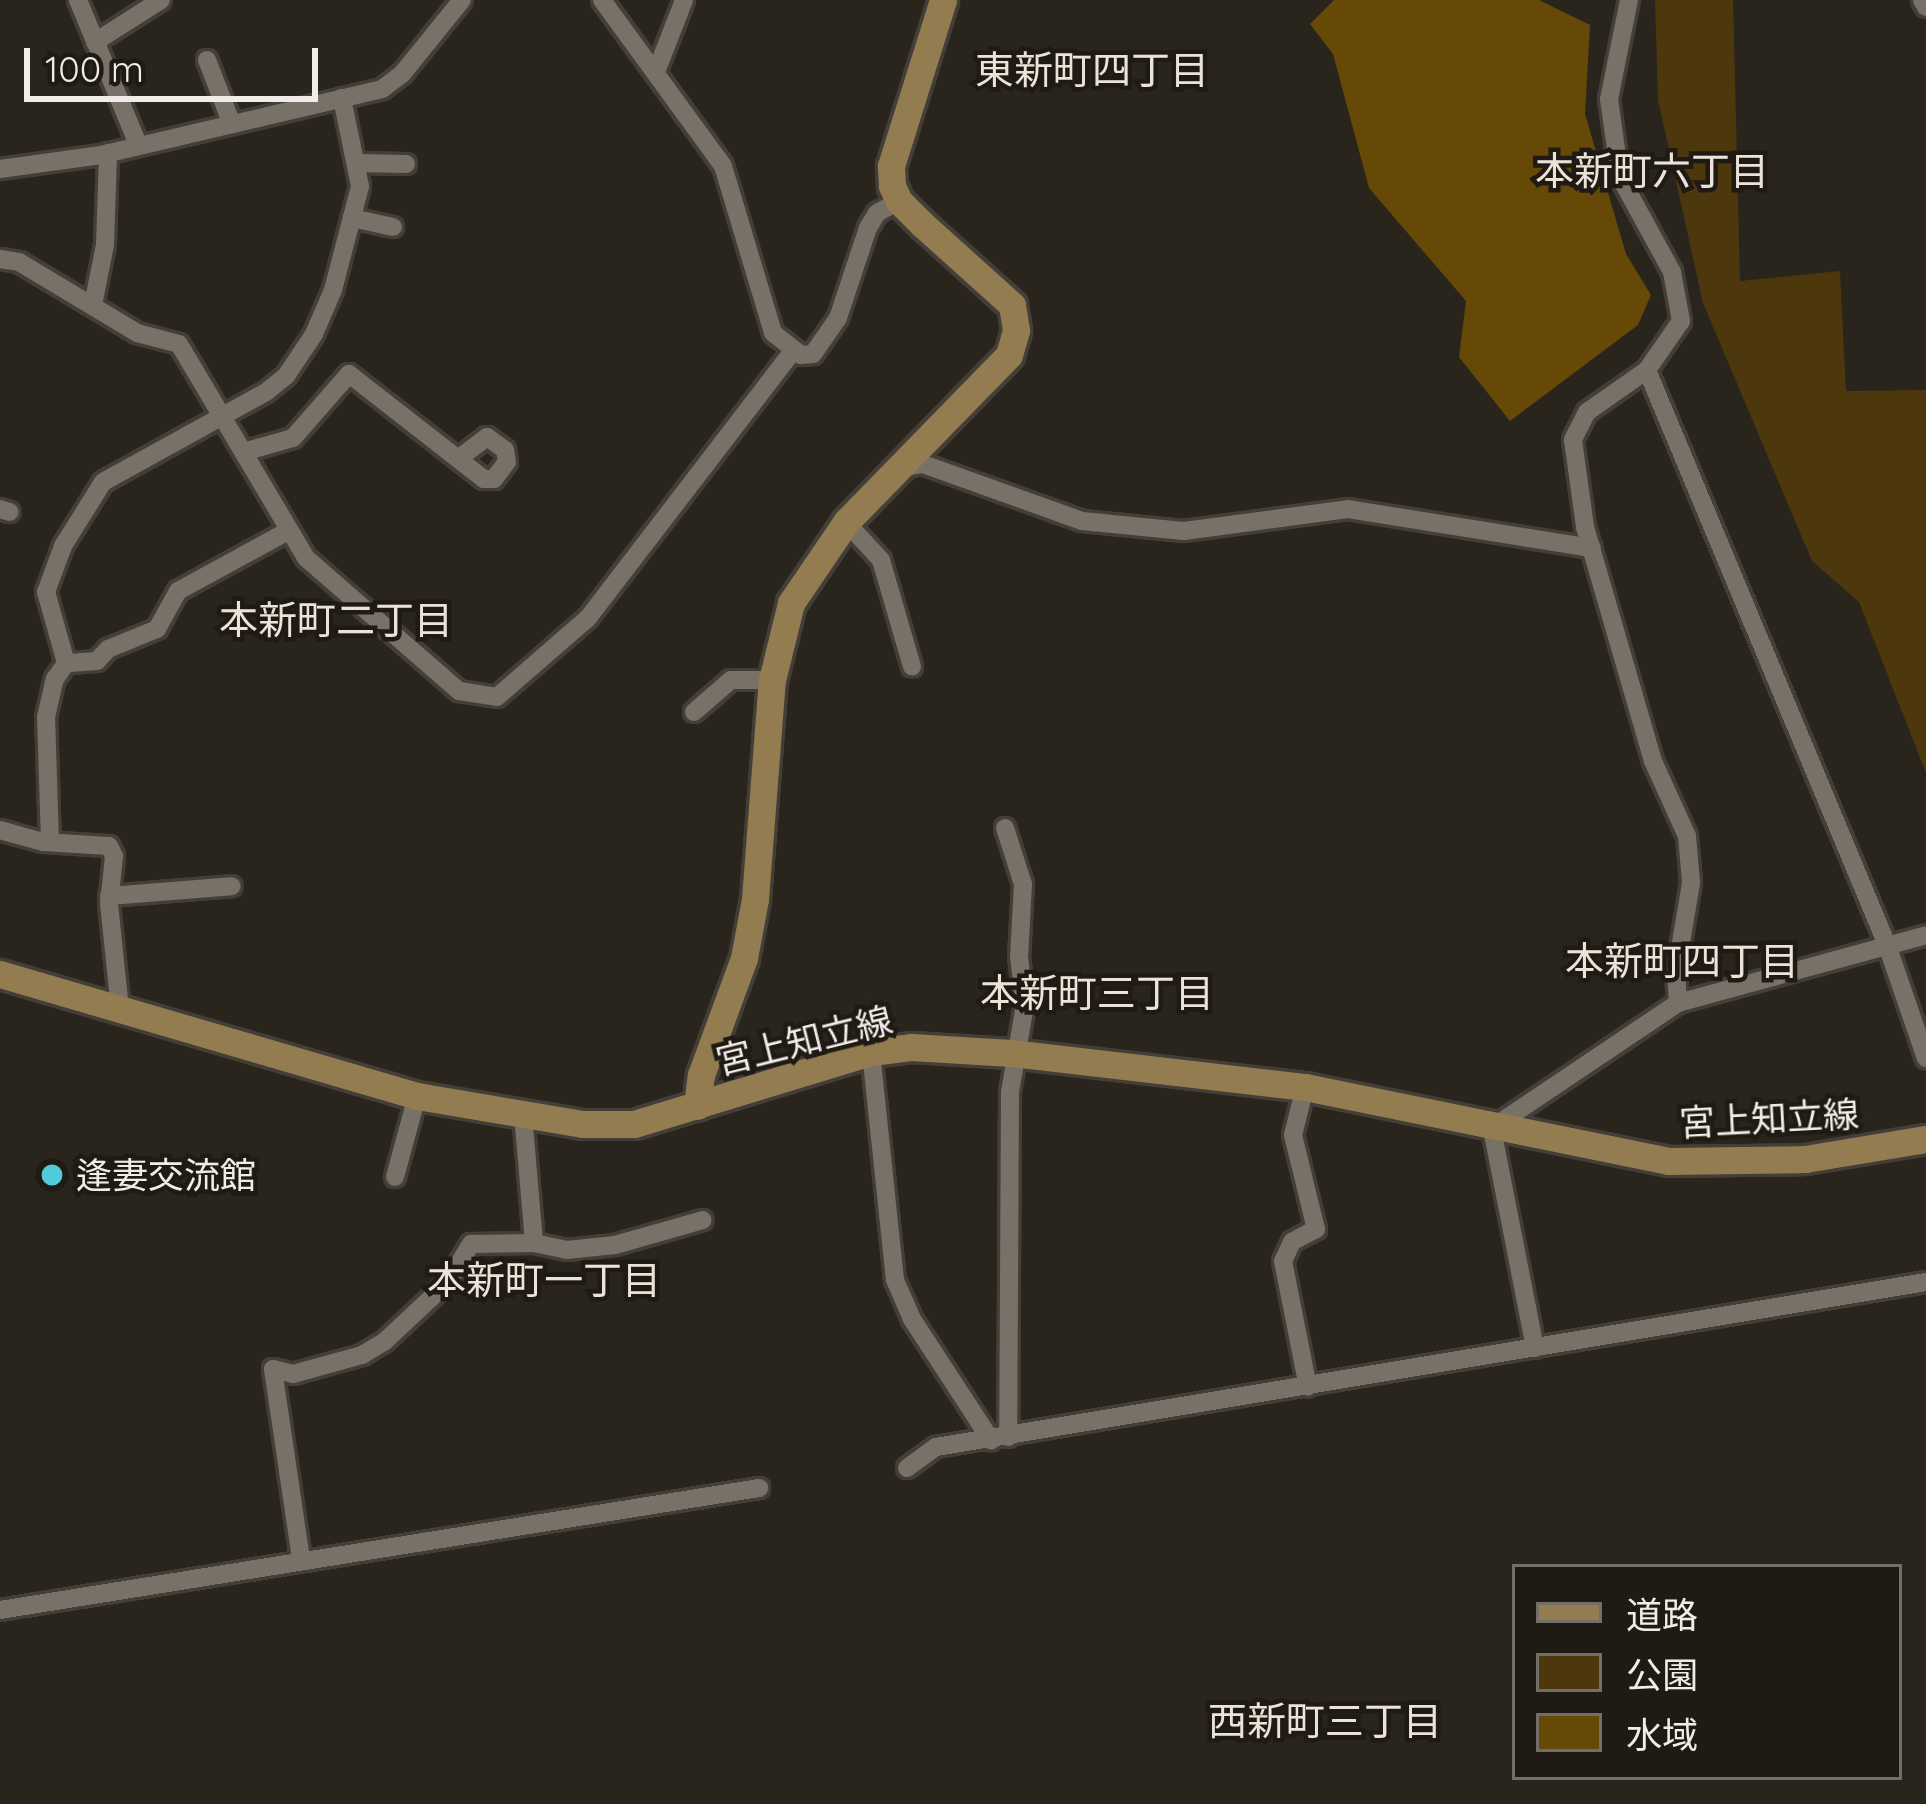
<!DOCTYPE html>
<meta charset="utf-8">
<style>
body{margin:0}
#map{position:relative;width:1926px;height:1804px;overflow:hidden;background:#29241c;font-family:Quicksand,"Noto Sans JP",sans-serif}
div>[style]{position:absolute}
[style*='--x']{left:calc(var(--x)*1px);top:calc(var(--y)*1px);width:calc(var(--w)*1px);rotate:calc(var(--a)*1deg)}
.green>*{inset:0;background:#4d370d}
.water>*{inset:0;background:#664807}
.roads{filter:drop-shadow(3px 0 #433e38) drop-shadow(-3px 0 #433e38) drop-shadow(0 3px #433e38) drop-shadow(0 -3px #433e38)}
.street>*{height:18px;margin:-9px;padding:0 9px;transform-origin:9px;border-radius:9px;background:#777168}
.secondary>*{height:27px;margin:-13.5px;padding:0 13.5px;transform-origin:13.5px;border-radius:13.5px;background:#937d50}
.dots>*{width:33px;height:33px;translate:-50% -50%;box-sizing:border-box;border:6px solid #1f1a13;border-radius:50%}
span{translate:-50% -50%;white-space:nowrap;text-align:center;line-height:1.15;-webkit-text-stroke:9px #1f1a13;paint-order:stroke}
.street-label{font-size:36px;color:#f0ece7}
.poi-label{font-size:36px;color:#f0ece7}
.left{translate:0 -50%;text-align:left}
.neighbourhood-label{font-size:39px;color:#eae3d8}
.legend{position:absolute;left:1512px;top:1564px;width:390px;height:216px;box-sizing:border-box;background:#1f1a13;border:3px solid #736e68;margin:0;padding:15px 21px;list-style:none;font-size:36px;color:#f0ece7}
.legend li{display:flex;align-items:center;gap:24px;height:60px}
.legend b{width:60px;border:3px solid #736e68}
.scale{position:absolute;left:24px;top:48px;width:294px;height:54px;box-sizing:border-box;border:6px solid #f0ece7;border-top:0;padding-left:15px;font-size:36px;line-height:42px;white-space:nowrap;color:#f0ece7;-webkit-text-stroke:9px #1f1a13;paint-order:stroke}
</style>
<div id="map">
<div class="green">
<i style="clip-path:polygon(1655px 0,1733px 0,1740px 281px,1840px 271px,1846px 391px,1926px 390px,1926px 773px,1859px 602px,1812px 561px,1703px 303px,1658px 100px)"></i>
</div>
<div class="water">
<i style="clip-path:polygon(1334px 0,1539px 0,1590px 25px,1585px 114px,1626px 254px,1651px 295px,1638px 325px,1510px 421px,1459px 357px,1466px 301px,1369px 188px,1333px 54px,1310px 24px)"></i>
</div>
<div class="roads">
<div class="street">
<i style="--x:78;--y:0;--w:156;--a:67.4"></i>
<i style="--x:602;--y:0;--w:205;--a:53.9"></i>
<i style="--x:723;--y:166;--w:174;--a:73.3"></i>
<i style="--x:773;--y:333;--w:36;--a:38"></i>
<i style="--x:801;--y:355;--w:12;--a:-5"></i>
<i style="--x:813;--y:354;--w:44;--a:-55.2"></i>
<i style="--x:838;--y:318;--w:95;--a:-71.6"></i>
<i style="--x:868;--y:228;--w:17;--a:-59"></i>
<i style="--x:877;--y:213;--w:25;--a:-29"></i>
<i style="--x:1629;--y:0;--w:101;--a:101.4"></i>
<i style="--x:1609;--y:99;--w:79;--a:82"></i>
<i style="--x:1620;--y:177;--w:108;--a:61.3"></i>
<i style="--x:1672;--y:272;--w:50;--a:79.6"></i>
<i style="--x:1681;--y:321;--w:60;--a:124.8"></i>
<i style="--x:1647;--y:370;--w:73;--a:145"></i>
<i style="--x:1587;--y:412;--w:31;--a:117"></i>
<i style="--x:1573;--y:440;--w:88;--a:82.1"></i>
<i style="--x:1585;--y:527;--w:244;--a:73.8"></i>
<i style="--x:1653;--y:761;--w:82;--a:65.6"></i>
<i style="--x:1687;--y:836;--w:47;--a:85.1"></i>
<i style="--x:1691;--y:883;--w:91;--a:99.5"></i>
<i style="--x:1676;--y:973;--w:30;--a:86"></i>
<i style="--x:1922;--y:0;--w:8;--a:60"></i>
<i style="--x:95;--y:42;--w:78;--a:-32.5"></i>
<i style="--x:207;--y:60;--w:66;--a:68.8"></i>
<i style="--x:656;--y:72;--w:77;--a:-68.7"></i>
<i style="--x:357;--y:163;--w:49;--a:1.2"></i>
<i style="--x:0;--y:169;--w:102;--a:-7.9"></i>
<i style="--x:101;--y:155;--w:289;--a:-13.2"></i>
<i style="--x:382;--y:89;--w:25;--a:-37"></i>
<i style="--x:402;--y:74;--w:95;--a:-51"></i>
<i style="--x:352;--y:218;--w:42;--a:12.4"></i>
<i style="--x:0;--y:259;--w:19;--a:9"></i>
<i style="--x:19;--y:262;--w:138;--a:31"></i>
<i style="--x:137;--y:333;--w:43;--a:14.7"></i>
<i style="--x:179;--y:344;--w:249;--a:59.3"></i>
<i style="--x:306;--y:558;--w:203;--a:41"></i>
<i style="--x:459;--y:691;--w:38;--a:9"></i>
<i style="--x:497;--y:697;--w:121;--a:-41"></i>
<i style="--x:588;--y:618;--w:338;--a:-52.5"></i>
<i style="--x:93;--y:305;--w:61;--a:-78.7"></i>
<i style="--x:105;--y:245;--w:92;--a:-88.1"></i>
<i style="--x:1647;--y:370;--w:623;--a:67.34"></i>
<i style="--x:1887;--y:945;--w:120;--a:71"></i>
<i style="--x:247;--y:451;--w:48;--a:-15.8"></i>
<i style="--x:293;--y:438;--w:85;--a:-48.8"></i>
<i style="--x:349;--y:374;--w:171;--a:37.9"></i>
<i style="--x:484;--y:479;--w:10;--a:0"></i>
<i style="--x:494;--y:479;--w:21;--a:-53"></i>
<i style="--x:507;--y:462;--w:12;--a:-99"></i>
<i style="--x:505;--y:450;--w:22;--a:-144"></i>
<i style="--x:487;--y:437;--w:35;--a:143"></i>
<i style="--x:900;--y:468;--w:23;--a:-10"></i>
<i style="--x:923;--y:464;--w:169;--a:19.7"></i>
<i style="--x:1082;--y:521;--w:102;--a:5.6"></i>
<i style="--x:1184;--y:531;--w:165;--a:-7.6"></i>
<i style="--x:1348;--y:509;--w:247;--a:9.1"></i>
<i style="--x:0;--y:509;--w:10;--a:17"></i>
<i style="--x:846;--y:522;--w:52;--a:47.4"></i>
<i style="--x:881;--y:560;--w:111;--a:73.8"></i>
<i style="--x:288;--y:531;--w:125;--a:151.4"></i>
<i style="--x:178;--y:591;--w:43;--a:118.9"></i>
<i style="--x:157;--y:629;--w:53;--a:157.8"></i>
<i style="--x:108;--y:649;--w:16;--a:133"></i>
<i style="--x:97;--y:661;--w:31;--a:176"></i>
<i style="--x:66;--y:663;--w:74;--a:-105.7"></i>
<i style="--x:46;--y:592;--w:49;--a:-69.7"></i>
<i style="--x:63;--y:546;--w:75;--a:-58"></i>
<i style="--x:103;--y:482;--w:186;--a:-28.9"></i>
<i style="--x:266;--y:392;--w:26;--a:-39"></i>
<i style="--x:286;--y:376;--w:50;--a:-56.3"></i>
<i style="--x:314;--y:334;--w:48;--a:-66.6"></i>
<i style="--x:333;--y:290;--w:107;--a:-75.4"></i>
<i style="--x:360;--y:186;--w:90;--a:-101.6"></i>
<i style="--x:694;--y:712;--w:49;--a:-40.9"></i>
<i style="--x:731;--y:680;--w:41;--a:0"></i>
<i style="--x:1005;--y:828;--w:59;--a:72.2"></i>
<i style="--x:1023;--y:884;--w:73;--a:93.1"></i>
<i style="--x:1019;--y:957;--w:48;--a:82.9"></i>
<i style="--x:1025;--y:1005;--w:88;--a:99.8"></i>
<i style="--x:1010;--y:1092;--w:345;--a:90.3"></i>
<i style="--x:0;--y:830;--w:45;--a:15.6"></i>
<i style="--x:43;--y:842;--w:66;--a:3.5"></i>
<i style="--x:109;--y:846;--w:11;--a:63"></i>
<i style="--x:114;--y:856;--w:48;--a:95.9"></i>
<i style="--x:109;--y:904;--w:106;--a:84"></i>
<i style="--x:50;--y:842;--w:125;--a:-91.8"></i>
<i style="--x:46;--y:717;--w:39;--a:-77"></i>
<i style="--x:55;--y:679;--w:19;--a:-55"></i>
<i style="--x:109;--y:896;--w:123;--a:-4.6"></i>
<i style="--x:871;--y:1052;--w:229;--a:84"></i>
<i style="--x:895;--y:1280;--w:43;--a:66.4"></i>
<i style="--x:912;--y:1319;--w:145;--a:56.9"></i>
<i style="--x:1305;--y:1087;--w:49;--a:104"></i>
<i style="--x:1293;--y:1135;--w:97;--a:76.3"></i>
<i style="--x:1316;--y:1229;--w:27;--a:152"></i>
<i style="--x:1292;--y:1242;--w:21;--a:115"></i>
<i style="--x:1283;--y:1261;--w:128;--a:78.8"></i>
<i style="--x:523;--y:1114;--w:129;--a:85.1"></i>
<i style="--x:534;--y:1243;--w:34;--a:12"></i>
<i style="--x:567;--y:1250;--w:48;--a:-5.9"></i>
<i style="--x:615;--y:1245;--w:91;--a:-15.9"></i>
<i style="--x:395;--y:1177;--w:84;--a:-74.8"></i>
<i style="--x:1535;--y:1348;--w:224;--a:-101.1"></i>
<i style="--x:1492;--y:1128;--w:224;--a:-33.9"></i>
<i style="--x:1678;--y:1003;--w:257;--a:-15.3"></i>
<i style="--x:907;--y:1468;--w:36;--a:-36"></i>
<i style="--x:936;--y:1447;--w:1004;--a:-9.46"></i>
<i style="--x:301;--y:1559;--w:192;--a:-98.4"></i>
<i style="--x:273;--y:1369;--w:21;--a:14"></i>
<i style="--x:293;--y:1374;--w:72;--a:-15.4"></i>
<i style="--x:362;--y:1355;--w:26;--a:-31"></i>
<i style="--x:384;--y:1342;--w:86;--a:-43.1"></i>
<i style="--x:447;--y:1283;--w:46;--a:-58.4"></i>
<i style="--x:471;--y:1244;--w:63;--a:-0.9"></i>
<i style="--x:0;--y:1610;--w:769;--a:-9.13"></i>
</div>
<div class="secondary">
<i style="--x:0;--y:974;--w:434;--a:16.3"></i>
<i style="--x:417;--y:1096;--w:168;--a:9.6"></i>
<i style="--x:583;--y:1124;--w:51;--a:0"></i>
<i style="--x:634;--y:1124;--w:248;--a:-16.9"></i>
<i style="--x:871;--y:1052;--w:40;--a:-7.1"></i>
<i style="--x:911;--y:1047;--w:100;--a:3.4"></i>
<i style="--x:1011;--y:1053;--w:296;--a:6.6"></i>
<i style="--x:1305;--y:1087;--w:370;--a:11.5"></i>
<i style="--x:1668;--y:1161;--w:137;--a:-0.8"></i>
<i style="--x:1805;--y:1159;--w:123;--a:-9.4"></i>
<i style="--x:697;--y:1106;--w:31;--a:-83"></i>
<i style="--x:701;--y:1075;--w:125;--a:-69.8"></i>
<i style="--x:744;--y:958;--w:60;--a:-79.4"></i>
<i style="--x:755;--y:899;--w:220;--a:-85.6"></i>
<i style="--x:772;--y:680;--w:79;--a:-76.1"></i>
<i style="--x:791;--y:603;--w:98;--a:-55.8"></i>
<i style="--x:846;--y:522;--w:233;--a:-45.7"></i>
<i style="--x:1009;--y:355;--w:26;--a:-74"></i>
<i style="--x:1016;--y:330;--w:25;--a:-99"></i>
<i style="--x:1012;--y:305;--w:120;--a:-138"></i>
<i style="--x:923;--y:225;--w:34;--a:-135"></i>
<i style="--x:899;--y:201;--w:17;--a:-115"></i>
<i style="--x:892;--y:186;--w:20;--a:-93"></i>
<i style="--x:891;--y:166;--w:174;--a:-72.6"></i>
</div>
</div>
<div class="dots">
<i style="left:52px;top:1175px;background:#52cbd8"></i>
</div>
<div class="street-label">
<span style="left:804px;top:1040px;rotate:-14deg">宮上知立線</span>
<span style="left:1769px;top:1118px;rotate:-3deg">宮上知立線</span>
</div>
<div class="poi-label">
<span class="left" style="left:76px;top:1175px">逢妻交流館</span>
</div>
<div class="neighbourhood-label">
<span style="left:1092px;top:70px">東新町四丁目</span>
<span style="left:1652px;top:171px">本新町六丁目</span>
<span style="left:336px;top:620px">本新町二丁目</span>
<span style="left:1682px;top:961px">本新町四丁目</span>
<span style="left:1097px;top:993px">本新町三丁目</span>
<span style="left:544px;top:1280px">本新町一丁目</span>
<span style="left:1325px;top:1721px">西新町三丁目</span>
</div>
<ul class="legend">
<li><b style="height:15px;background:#937d50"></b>道路</li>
<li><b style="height:33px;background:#4d370d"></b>公園</li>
<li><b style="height:33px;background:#664807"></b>水域</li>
</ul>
<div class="scale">100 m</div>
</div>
